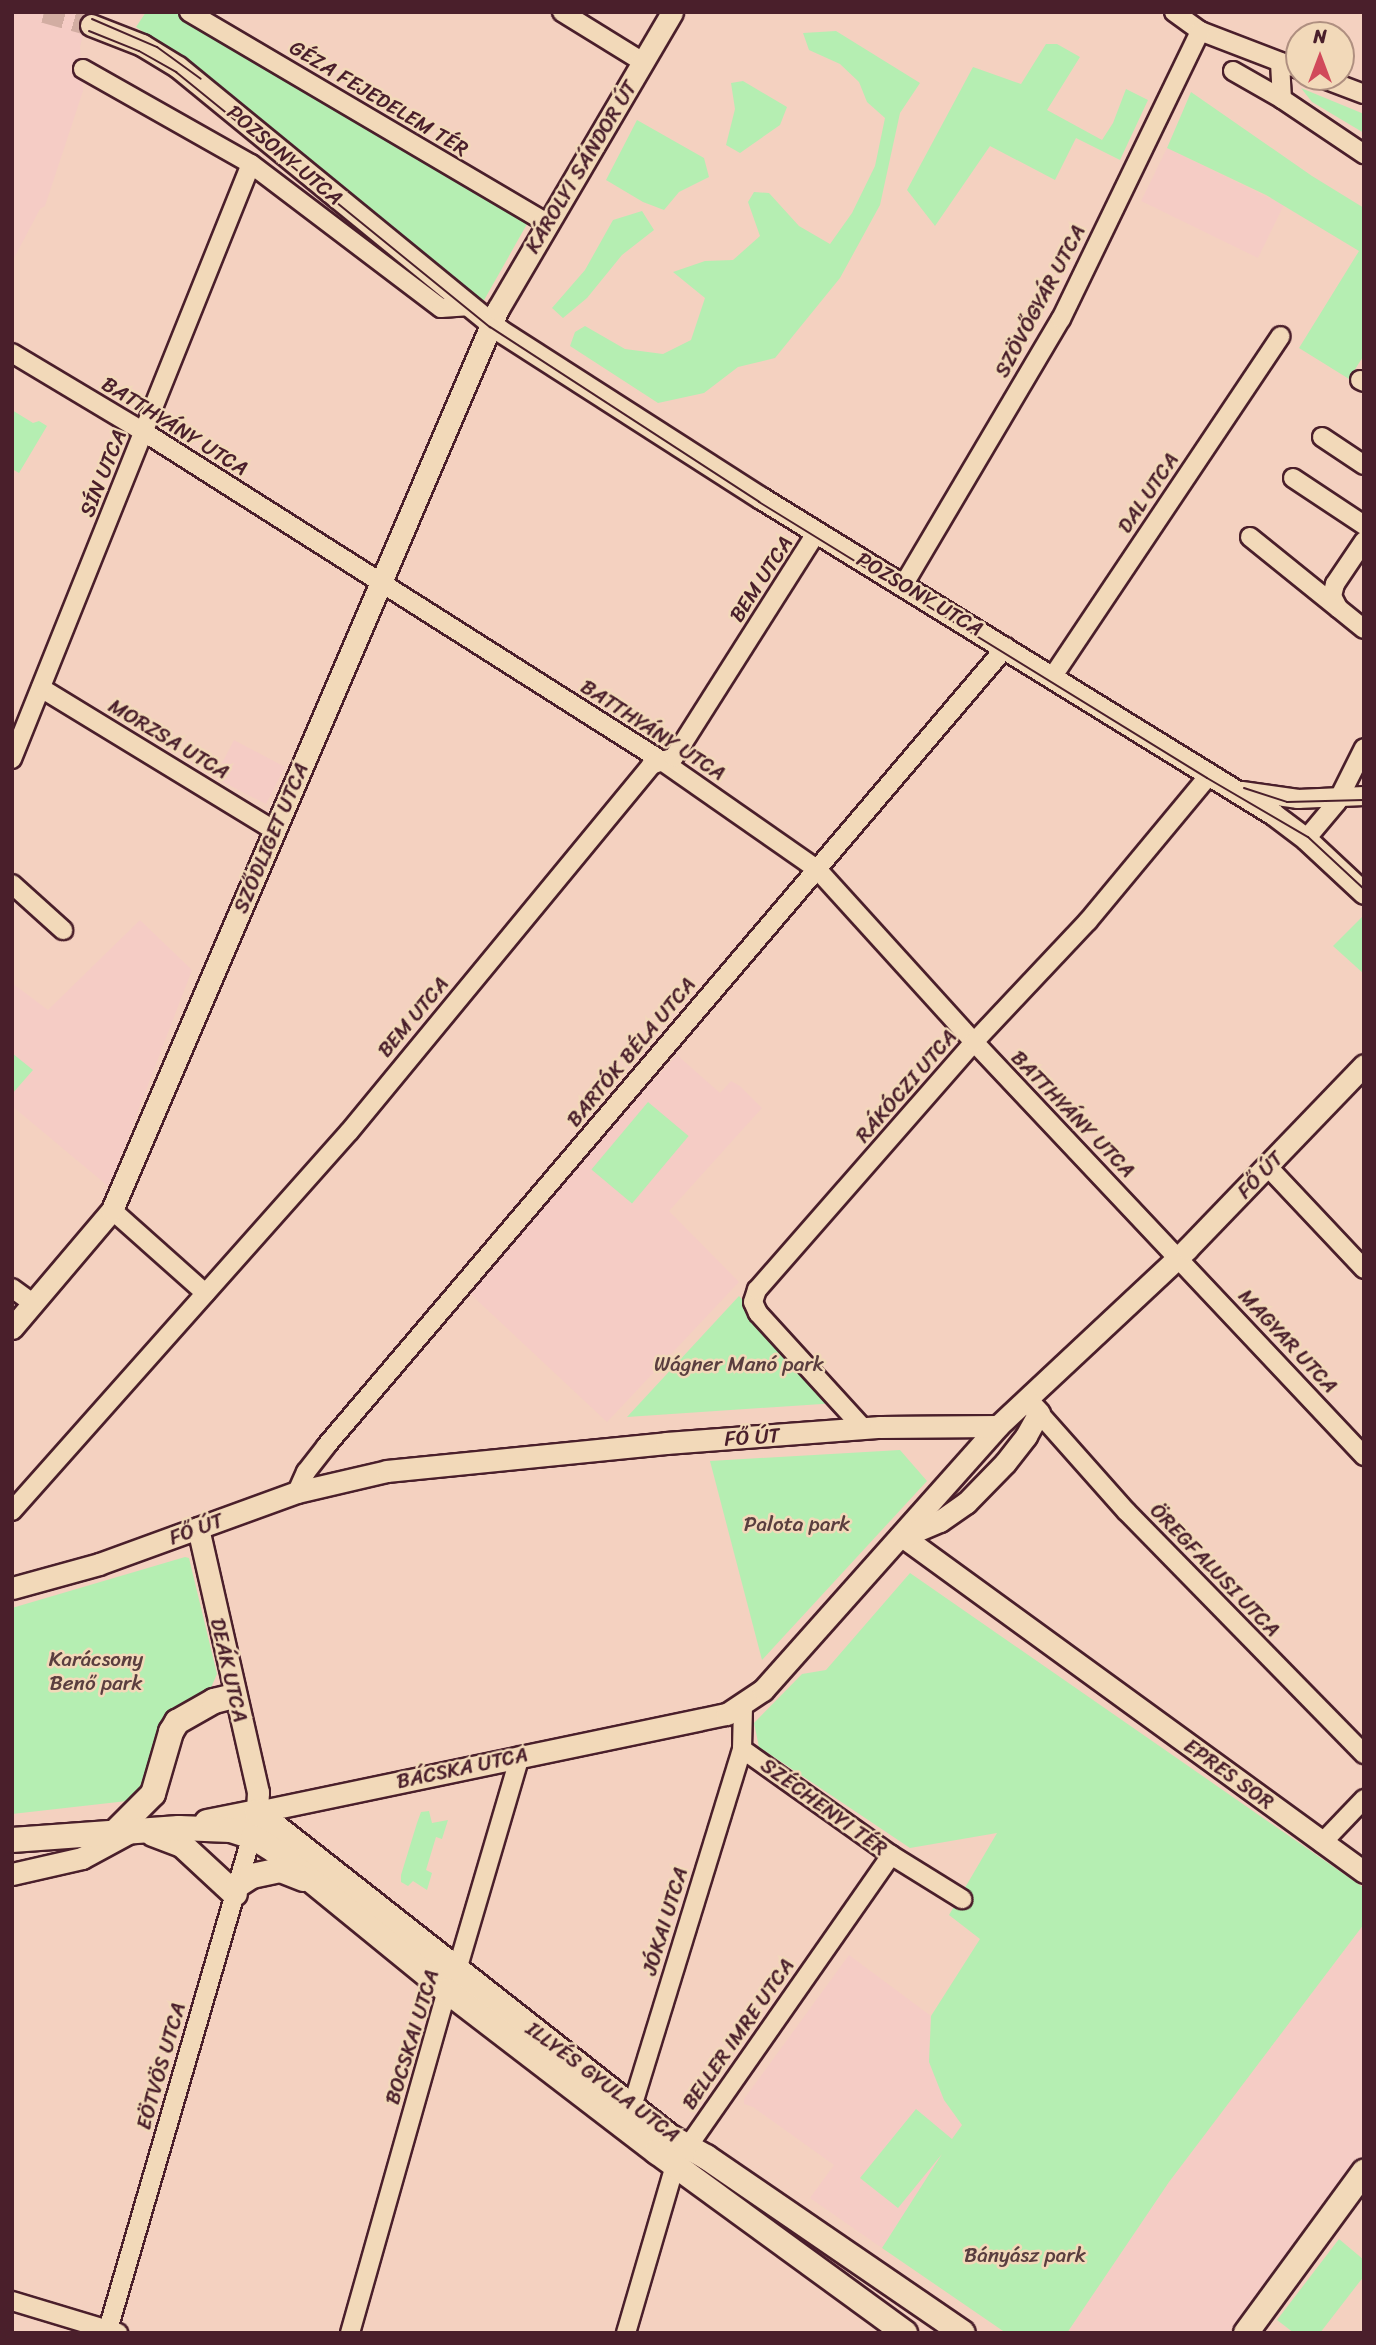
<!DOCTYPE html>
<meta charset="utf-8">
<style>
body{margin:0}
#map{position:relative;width:1376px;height:2345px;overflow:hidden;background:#f4d1c0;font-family:Sriracha,sans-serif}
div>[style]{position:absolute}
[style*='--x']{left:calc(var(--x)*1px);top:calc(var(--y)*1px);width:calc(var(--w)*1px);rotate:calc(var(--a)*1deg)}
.built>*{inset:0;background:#f5ccc5;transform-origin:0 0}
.green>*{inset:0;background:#b5eeb2;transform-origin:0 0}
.tertiary-tunnel>*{height:21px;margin-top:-10.5px;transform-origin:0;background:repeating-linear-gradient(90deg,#d2ada2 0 21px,transparent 0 31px)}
.roads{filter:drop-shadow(2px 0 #4a1f2b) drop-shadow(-2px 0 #4a1f2b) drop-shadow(0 2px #4a1f2b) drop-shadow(0 -2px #4a1f2b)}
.minor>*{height:18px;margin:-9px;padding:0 9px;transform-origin:9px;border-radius:9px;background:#f2d9b9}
.tertiary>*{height:21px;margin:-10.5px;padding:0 10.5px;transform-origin:10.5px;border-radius:10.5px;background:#f2d9b9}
.secondary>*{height:24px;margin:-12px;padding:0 12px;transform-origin:12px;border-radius:12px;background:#f2d9b9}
.tram>*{height:2px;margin:-1px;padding:0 1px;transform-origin:1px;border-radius:1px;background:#4a1f2b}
span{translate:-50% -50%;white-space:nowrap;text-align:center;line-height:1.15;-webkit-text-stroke:5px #f2d9b9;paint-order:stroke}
.street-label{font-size:21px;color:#4a1f2b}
.park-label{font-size:21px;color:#5a3e3f}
.frame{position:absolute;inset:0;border:14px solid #4a1f2b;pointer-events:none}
.north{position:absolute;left:1285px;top:21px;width:70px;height:70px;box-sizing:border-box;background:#f2d9b9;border:2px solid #af8f80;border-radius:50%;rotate:0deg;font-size:19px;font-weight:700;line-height:28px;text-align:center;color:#4a1f2b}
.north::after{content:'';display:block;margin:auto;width:24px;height:32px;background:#d1495b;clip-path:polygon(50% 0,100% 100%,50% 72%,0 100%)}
</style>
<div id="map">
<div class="built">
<i style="clip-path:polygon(12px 12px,89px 12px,80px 47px,83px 91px,45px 206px,40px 209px,12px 262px)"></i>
<i style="left:1167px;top:148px;width:130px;height:59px;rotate:26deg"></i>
<i style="clip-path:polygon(234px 740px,285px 767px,266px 804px,221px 781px,228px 766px,222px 763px)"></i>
<i style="clip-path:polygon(140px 920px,192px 970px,109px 1187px,12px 1106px,12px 983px,48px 1010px)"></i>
<i style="clip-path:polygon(677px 1055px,720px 1093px,731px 1081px,740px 1086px,762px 1108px,669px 1211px,739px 1282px,607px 1422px,464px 1288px,529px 1213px)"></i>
<i style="clip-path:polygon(1364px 1924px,1364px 2158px,1235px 2333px,1067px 2333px,1169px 2182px)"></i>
<i style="clip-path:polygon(849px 1955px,931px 2016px,929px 2062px,944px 2100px,962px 2125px,882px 2248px,810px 2198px,834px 2165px,753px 2107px,744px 2104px,744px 2099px)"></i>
</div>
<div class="green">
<i style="clip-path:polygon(146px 12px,179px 12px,527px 224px,483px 302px,458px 290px,201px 71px,136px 27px)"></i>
<i style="clip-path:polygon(836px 31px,920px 83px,900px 113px,880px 205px,840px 278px,775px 358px,738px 367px,704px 393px,658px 403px,570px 346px,575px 332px,585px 326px,625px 349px,663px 354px,691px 340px,705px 298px,673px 272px,705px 261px,733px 260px,760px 236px,748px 202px,754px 192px,769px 193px,799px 226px,830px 244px,852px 213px,875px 166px,885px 118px,867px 102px,859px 82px,840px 64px,809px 50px,803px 33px)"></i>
<i style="clip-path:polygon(1046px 44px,1057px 44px,1080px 57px,1047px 110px,1102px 140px,1113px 123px,1126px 89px,1148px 100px,1120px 160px,1076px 138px,1055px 180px,990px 146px,935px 226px,907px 190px,973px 67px,1021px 84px)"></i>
<i style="clip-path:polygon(743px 81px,787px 107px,780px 125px,740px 153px,726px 145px,735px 109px,731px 83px)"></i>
<i style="clip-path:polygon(1301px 88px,1364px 114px,1364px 133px,1312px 102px)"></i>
<i style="clip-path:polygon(1191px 92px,1312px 176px,1364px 208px,1364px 355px,1349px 379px,1299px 348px,1359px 251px,1266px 195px,1167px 148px)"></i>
<i style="clip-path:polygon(637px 120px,704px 158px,709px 177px,679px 192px,664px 210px,643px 202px,606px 180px)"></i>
<i style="clip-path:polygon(642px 211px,654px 230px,622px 255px,587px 298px,563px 318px,552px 308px,585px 270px,613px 220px)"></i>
<i style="clip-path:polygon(12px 410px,33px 423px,39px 421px,47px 426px,19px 473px,12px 469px)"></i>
<i style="clip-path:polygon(1364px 915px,1364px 974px,1333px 946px)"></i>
<i style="clip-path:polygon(12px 1053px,33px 1070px,12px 1094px)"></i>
<i style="left:648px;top:1102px;width:53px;height:88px;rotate:40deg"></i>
<i style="clip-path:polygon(739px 1296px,837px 1403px,627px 1417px)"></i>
<i style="clip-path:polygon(900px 1450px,927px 1481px,762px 1660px,710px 1461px)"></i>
<i style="clip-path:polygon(185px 1557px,189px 1558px,217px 1674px,210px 1690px,177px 1706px,168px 1715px,162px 1726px,136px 1798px,127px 1801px,12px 1814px,12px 1608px)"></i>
<i style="clip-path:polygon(910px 1573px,1364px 1888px,1364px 1924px,1169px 2182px,1067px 2333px,1006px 2333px,882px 2248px,942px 2154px,898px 2208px,860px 2178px,916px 2109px,952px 2139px,962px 2125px,944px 2100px,929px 2062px,931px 2016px,980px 1939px,949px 1915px,997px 1833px,910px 1848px,759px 1747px,754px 1723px,802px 1674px,826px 1670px)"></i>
<i style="clip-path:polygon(429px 1811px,432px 1823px,448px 1820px,442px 1839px,436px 1837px,426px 1870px,432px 1873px,427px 1890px,413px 1881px,408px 1886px,401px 1882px,401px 1875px,417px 1823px,421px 1812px)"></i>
<i style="clip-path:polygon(1339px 2239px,1364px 2260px,1364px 2276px,1320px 2333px,1294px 2333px,1277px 2320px)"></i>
</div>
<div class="tertiary-tunnel">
<i style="--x:44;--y:12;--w:49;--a:15.5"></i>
</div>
<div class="roads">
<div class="minor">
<i style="--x:189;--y:12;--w:416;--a:30.5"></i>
<i style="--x:562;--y:12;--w:95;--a:31.7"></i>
<i style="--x:1174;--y:12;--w:32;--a:36"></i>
<i style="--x:1200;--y:31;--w:106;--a:21"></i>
<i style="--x:1280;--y:62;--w:37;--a:87"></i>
<i style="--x:1282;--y:99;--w:99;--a:33.9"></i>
<i style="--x:83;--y:69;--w:193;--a:29.5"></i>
<i style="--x:251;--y:164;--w:238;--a:37.2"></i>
<i style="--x:441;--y:308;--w:26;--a:-4"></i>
<i style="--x:1233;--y:71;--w:56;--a:29.7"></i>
<i style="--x:1319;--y:77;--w:48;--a:20.7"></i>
<i style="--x:12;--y:353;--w:154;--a:30.9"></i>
<i style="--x:144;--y:432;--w:614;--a:32.42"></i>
<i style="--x:662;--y:761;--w:189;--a:34.9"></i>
<i style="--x:817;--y:869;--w:234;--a:47.8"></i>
<i style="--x:974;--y:1042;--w:569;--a:46.71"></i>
<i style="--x:1360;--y:380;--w:4;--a:27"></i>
<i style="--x:1322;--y:437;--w:50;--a:33.7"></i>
<i style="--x:1293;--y:478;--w:85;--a:33.5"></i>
<i style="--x:1250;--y:537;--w:113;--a:38.9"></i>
<i style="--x:1364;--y:541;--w:52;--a:124"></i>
<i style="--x:1335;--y:584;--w:12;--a:104"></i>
<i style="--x:1332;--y:596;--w:13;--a:63"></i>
<i style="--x:1338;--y:608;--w:33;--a:39"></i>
<i style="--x:904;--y:584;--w:308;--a:-59.4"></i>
<i style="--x:1061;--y:319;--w:320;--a:-64.2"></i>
<i style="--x:1053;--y:676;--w:409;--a:-56.2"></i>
<i style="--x:41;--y:688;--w:273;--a:31.4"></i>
<i style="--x:12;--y:759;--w:641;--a:-68.12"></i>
<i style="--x:1242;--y:791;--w:57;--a:8.1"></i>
<i style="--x:1298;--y:799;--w:66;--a:-2.6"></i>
<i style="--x:1306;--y:839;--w:48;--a:-50"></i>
<i style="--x:1337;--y:802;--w:60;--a:-63.4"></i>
<i style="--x:12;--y:884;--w:69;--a:42"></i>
<i style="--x:1268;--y:1167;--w:140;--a:46.7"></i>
<i style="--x:112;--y:1210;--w:125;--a:41.7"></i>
<i style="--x:12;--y:1288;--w:27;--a:36"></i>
<i style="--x:1039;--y:1413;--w:132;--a:48.4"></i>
<i style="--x:1127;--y:1512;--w:339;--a:45.6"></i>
<i style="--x:864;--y:1429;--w:157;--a:-132.4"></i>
<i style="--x:758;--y:1313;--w:12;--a:-114"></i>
<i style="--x:753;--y:1302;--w:13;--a:-72"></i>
<i style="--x:757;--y:1290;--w:330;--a:-48.8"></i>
<i style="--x:974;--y:1042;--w:166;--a:-46.7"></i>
<i style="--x:1088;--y:921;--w:190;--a:-50.3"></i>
<i style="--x:297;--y:1492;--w:22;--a:-66"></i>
<i style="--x:306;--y:1472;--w:33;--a:-52"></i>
<i style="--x:326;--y:1446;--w:1049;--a:-49.6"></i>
<i style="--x:12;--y:1511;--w:507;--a:-48.36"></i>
<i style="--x:349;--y:1132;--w:475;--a:-50.5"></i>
<i style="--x:651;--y:765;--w:24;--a:-19"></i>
<i style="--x:674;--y:757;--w:267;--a:-57.6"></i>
<i style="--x:743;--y:1706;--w:43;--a:91.3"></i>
<i style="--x:742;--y:1749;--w:183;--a:35.4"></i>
<i style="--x:891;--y:1855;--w:84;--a:31.8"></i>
<i style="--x:1322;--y:1843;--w:61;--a:-46.3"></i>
<i style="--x:632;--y:2107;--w:375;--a:-72.9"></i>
<i style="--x:12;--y:2301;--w:111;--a:16.8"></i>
<i style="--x:107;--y:2333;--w:529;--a:-73.76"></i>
<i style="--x:350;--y:2333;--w:355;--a:-74.2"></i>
<i style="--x:447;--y:1991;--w:23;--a:-65"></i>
<i style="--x:457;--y:1970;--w:223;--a:-73.6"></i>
<i style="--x:626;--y:2333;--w:175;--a:-73.7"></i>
<i style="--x:675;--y:2165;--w:378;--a:-55.1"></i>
</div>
<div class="tertiary">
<i style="--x:91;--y:25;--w:55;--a:21.4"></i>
<i style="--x:142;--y:45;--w:42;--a:31.4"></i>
<i style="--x:178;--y:67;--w:415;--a:39.3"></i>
<i style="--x:499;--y:330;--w:311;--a:32.7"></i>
<i style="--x:761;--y:498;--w:602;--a:31.68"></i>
<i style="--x:1273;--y:814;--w:41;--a:37.1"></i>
<i style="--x:1306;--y:839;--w:79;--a:43"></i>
<i style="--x:12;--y:1328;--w:155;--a:-49.7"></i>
<i style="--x:112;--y:1210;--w:980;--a:-66.81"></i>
<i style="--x:498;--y:309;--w:344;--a:-59.6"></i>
<i style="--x:198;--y:1528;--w:271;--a:77.2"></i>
<i style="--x:258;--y:1792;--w:20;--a:93"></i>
<i style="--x:257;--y:1812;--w:480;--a:-11.8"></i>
<i style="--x:727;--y:1714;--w:43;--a:-33.7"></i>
<i style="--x:763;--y:1690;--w:353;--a:-48.3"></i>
<i style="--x:998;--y:1426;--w:259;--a:-43.1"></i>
<i style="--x:1187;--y:1249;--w:255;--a:-46.1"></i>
<i style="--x:902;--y:1536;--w:571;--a:36.03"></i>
<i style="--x:904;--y:1536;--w:39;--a:-23"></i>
<i style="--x:940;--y:1521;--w:32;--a:-35"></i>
<i style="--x:966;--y:1503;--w:56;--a:-45.7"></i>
<i style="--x:1005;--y:1463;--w:34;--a:-52"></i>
<i style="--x:1026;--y:1436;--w:26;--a:-61"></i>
<i style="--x:1039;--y:1413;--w:18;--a:-133"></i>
<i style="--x:12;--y:1588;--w:90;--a:-15.4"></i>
<i style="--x:99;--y:1564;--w:211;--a:-20"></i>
<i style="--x:297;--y:1492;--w:92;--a:-13.1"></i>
<i style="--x:387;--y:1471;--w:280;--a:-5.7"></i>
<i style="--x:666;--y:1443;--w:215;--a:-4.3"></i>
<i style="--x:880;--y:1427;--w:118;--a:-0.5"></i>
<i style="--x:12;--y:1874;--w:72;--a:-12.9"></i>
<i style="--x:82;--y:1858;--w:52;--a:-28.5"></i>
</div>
<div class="secondary">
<i style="--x:207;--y:1822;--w:51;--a:-11.3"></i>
<i style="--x:257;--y:1812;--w:524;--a:38.18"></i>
<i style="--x:669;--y:2136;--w:43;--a:29.6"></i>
<i style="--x:706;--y:2157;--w:311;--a:34.4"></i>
<i style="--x:114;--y:1833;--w:55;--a:-45"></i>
<i style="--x:153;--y:1794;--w:65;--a:-73.8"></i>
<i style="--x:171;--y:1732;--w:12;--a:-59"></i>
<i style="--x:177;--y:1722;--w:43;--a:-29.6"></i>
<i style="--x:214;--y:1701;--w:21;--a:-14"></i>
<i style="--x:153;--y:1834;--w:31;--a:21"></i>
<i style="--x:182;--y:1845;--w:72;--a:42.8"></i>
<i style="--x:12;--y:1840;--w:167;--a:-4.1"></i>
<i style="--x:179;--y:1828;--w:52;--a:2.2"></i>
<i style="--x:231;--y:1830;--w:23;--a:18"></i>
<i style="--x:253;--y:1837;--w:25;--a:32"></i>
<i style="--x:274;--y:1850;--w:223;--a:39.2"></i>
<i style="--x:447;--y:1991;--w:265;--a:37.5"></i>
<i style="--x:657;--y:2152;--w:307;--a:36.1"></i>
<i style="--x:238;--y:1885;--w:17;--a:-33"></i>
<i style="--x:252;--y:1876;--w:30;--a:-12"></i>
<i style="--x:281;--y:1870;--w:24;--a:22"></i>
<i style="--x:1246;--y:2333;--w:200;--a:-53.8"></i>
</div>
</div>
<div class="tram">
<i style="--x:92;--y:19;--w:71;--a:23.3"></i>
<i style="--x:157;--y:47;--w:54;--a:36"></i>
<i style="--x:89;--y:31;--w:54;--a:21.8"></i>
<i style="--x:139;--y:51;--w:43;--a:29.6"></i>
<i style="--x:176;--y:72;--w:405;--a:39.1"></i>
<i style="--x:490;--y:327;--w:321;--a:33"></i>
<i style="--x:759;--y:502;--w:526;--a:31.64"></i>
<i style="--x:1207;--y:778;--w:117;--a:30.3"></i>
<i style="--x:1308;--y:837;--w:76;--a:42.9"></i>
<i style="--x:1244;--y:788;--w:45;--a:18"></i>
<i style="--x:1287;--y:802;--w:77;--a:-1.5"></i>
</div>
<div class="street-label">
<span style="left:379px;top:98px;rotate:31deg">GÉZA FEJEDELEM TÉR</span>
<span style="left:285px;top:155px;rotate:40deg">POZSONY UTCA</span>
<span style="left:581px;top:167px;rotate:-59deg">KÁROLYI SÁNDOR ÚT</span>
<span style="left:1040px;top:301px;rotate:-62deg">SZÖVŐGYÁR UTCA</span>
<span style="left:175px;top:426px;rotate:32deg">BATTHYÁNY UTCA</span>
<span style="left:103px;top:473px;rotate:-68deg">SÍN UTCA</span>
<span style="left:1148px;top:493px;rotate:-56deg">DAL UTCA</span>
<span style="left:761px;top:579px;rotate:-57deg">BEM UTCA</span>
<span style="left:920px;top:594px;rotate:31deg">POZSONY UTCA</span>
<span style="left:653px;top:730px;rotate:33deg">BATTHYÁNY UTCA</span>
<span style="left:169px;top:739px;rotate:31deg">MORZSA UTCA</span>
<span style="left:271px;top:838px;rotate:-67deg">SZŐDLIGET UTCA</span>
<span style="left:413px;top:1017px;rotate:-50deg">BEM UTCA</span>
<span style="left:631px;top:1052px;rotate:-50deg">BARTÓK BÉLA UTCA</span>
<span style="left:906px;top:1086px;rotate:-49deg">RÁKÓCZI UTCA</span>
<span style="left:1073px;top:1114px;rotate:46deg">BATTHYÁNY UTCA</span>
<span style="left:1260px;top:1175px;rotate:-46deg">FŐ ÚT</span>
<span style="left:1288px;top:1341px;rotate:47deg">MAGYAR UTCA</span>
<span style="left:752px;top:1437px;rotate:-4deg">FŐ ÚT</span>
<span style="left:196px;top:1529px;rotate:-20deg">FŐ ÚT</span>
<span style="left:1215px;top:1570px;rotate:46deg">ÖREGFALUSI UTCA</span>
<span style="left:229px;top:1670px;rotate:77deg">DEÁK UTCA</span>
<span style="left:462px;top:1768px;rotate:-12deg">BÁCSKA UTCA</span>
<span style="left:1229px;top:1774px;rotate:36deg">EPRES SOR</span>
<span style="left:824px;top:1807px;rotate:36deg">SZÉCHENYI TÉR</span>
<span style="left:665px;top:1921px;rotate:-73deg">JÓKAI UTCA</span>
<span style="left:738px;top:2034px;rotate:-55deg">BELLER IMRE UTCA</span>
<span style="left:412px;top:2037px;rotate:-73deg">BOCSKAI UTCA</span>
<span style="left:161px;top:2066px;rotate:-74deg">EÖTVÖS UTCA</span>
<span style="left:603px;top:2082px;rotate:37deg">ILLYÉS GYULA UTCA</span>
</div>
<div class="park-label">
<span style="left:739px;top:1364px">Wágner Manó park</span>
<span style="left:797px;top:1524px">Palota park</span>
<span style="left:96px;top:1671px">Karácsony<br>Benő park</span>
<span style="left:1025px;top:2255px">Bányász park</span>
</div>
<div class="frame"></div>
<div class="north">N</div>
</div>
